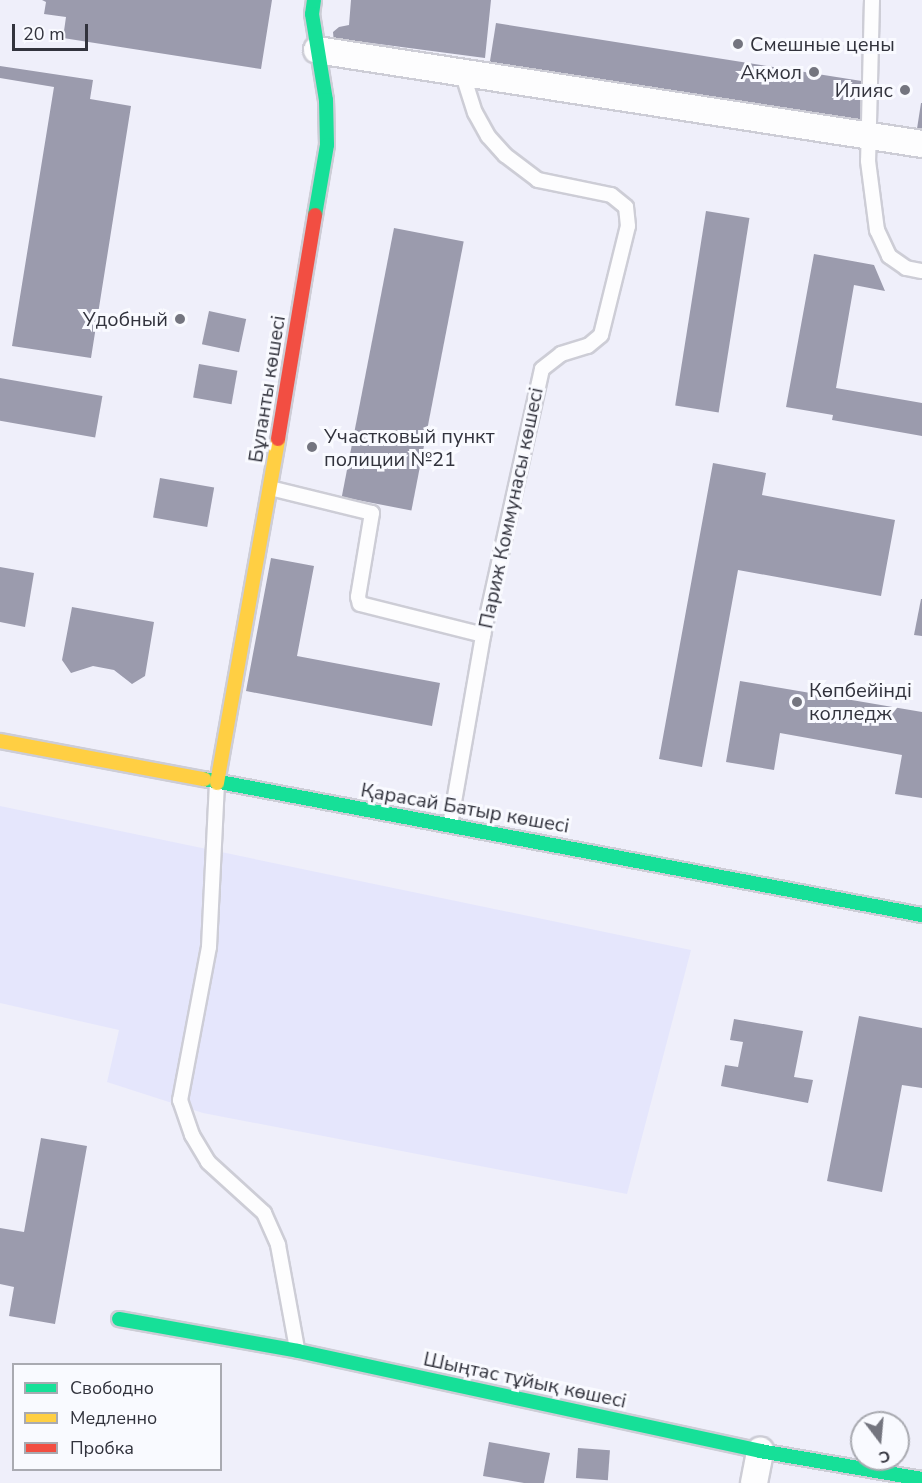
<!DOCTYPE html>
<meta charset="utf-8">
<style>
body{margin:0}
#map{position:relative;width:922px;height:1483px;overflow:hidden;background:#efeffa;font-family:"Nunito Sans",sans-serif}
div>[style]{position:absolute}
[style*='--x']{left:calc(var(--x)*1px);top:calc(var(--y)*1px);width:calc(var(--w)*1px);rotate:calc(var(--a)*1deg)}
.built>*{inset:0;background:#e5e6fc}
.building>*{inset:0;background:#9b9bad;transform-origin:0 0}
.roads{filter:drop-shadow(2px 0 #cdcdd6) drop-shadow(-2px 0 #cdcdd6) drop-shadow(0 2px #cdcdd6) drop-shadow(0 -2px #cdcdd6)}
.lane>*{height:14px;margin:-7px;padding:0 7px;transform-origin:7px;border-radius:7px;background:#fdfdfe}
.street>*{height:26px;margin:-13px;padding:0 13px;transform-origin:13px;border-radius:13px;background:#fdfdfe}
.fast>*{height:14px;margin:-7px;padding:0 7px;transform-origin:7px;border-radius:7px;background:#16e098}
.slow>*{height:14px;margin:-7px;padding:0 7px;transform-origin:7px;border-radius:7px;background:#ffcf43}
.jam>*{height:14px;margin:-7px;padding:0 7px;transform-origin:7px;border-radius:7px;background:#f24e42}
.dots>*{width:16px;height:16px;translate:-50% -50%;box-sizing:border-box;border:3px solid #f9faff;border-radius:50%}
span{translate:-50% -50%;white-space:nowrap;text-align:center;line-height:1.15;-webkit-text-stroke:6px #f9faff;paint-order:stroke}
.poi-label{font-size:20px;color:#32333d}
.left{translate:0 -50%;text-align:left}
.right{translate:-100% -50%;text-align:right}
.street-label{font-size:20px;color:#32333d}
.legend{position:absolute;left:12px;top:1363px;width:210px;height:108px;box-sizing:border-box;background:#f9faff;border:2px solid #a9aab1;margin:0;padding:8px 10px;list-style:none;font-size:18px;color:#32333d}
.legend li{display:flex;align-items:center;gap:12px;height:30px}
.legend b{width:30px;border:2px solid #a9aab1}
.north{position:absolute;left:850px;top:1411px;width:60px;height:60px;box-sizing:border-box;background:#f9faff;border:2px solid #a9aab1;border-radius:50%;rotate:164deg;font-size:16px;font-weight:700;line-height:24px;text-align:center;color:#32333d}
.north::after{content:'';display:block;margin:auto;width:21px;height:27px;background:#74757f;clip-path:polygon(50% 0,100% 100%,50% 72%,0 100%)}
.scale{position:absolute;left:12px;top:24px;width:76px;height:27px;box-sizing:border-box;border:3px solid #32333d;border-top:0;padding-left:8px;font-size:18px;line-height:21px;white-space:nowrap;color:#32333d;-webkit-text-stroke:4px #f9faff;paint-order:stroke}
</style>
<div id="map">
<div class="built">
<i style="clip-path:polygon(0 806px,691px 950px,627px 1194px,203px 1113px,107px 1082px,119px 1030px,0 1003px)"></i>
</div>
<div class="building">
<i style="clip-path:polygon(42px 0,272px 0,261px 69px,63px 38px,66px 17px,44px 14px,46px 2px)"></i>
<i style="clip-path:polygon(351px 0,491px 0,485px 58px,356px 41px,352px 47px,334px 43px,333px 32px,339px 27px,349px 25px)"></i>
<i style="left:496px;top:23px;width:375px;height:44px;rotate:9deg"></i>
<i style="clip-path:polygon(0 66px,93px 80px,90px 99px,131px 106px,91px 358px,12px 346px,54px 87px,0 78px)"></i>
<i style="clip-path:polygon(921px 103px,922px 103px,922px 136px,916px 135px)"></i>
<i style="left:706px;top:211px;width:44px;height:197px;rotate:9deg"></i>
<i style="left:394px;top:228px;width:71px;height:274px;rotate:11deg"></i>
<i style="clip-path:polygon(814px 254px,874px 265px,885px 291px,854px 285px,836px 388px,922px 403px,922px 436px,832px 420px,833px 415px,786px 407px)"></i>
<i style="left:209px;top:311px;width:38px;height:34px;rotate:12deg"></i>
<i style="left:199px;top:364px;width:39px;height:34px;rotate:10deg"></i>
<i style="left:0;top:378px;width:104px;height:42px;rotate:10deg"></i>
<i style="clip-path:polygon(713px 463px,766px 473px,762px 495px,895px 520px,881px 596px,738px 570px,702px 767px,659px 759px)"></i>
<i style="left:160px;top:478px;width:55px;height:40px;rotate:10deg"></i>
<i style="clip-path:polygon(271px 558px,314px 566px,297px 656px,440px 683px,432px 726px,246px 691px)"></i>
<i style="clip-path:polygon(0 567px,34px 573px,25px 627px,0 622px)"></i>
<i style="clip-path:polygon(921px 599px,922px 599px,922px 636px,914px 635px)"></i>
<i style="clip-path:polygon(72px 607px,154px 622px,145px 676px,132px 684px,114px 670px,93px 666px,71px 673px,62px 660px)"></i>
<i style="clip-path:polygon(740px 681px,922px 712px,922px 798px,895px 794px,902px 755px,780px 733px,774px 770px,726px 762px)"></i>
<i style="clip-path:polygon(859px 1016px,922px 1028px,922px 1088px,902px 1085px,882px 1192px,827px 1181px)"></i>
<i style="clip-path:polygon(734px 1019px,803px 1031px,794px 1077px,813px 1080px,808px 1103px,721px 1086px,725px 1065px,738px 1067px,743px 1042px,730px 1040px)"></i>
<i style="clip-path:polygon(41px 1138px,87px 1146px,55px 1324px,9px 1316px,14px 1287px,0 1284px,0 1228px,24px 1232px)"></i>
<i style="clip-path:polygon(489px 1442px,550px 1453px,544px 1483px,524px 1483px,483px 1476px)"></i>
<i style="left:578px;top:1448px;width:32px;height:30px;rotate:4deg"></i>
</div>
<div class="roads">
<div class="lane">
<i style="--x:872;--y:0;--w:161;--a:91.4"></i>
<i style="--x:868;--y:161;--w:70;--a:82.6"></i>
<i style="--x:877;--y:230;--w:29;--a:65"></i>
<i style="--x:889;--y:256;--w:21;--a:35"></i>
<i style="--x:906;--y:268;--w:16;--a:11"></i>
<i style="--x:270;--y:488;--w:105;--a:13.8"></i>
<i style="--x:372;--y:513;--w:85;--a:99.5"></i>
<i style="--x:358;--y:597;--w:7;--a:74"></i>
<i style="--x:360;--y:604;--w:127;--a:14.1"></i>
<i style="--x:217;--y:783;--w:164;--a:92.8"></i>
<i style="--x:209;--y:947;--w:156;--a:100.7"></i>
<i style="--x:180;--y:1100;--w:37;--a:71"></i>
<i style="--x:192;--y:1135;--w:31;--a:59"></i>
<i style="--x:208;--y:1162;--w:76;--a:42.3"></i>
<i style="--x:264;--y:1213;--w:35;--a:66"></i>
<i style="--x:278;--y:1245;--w:106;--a:79.6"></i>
<i style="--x:450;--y:825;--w:193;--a:-80.1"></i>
<i style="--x:483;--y:635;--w:272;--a:-77.5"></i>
<i style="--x:542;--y:369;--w:24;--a:-38"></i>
<i style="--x:561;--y:354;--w:28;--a:-17"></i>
<i style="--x:588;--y:346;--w:17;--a:-40"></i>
<i style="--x:601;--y:335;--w:112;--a:-76.1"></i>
<i style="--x:628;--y:226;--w:19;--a:-96"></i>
<i style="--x:626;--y:207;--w:19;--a:-141"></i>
<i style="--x:611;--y:195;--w:75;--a:-168.4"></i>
<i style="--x:538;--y:180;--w:41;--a:-142.9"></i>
<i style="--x:505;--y:155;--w:25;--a:-132"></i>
<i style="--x:488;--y:136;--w:26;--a:-119"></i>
<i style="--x:475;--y:113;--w:43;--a:-107.6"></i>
</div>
<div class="street">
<i style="--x:317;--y:50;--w:612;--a:8.83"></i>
<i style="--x:754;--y:1483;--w:33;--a:-79"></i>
</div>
<div class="fast">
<i style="--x:314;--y:0;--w:14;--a:98"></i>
<i style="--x:312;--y:14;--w:87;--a:80.8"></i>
<i style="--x:326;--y:100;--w:45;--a:88.7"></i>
<i style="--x:327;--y:145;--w:71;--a:99.7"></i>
<i style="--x:204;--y:779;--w:731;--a:10.73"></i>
<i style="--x:119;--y:1319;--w:182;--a:10.1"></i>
<i style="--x:298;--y:1351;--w:473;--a:12.2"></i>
<i style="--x:760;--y:1451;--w:164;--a:9.8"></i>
</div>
<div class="slow">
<i style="--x:0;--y:741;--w:208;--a:10.6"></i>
<i style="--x:217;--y:783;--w:349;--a:-79.9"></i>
</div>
<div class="jam">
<i style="--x:278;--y:439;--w:227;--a:-80.6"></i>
</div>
</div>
<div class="dots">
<i style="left:738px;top:44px;background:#74757f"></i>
<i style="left:814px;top:72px;background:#74757f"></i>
<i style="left:905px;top:90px;background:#74757f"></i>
<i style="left:180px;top:319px;background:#74757f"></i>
<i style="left:312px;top:447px;background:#74757f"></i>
<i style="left:797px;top:702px;background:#74757f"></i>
</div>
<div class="poi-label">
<span class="left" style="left:750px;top:44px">Смешные цены</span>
<span class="right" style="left:802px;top:72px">Ақмол</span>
<span class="right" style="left:893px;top:90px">Илияс</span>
<span class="right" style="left:168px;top:319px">Удобный</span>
<span class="left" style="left:324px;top:448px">Участковый пункт<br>полиции №21</span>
<span class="left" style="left:809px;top:702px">Көпбейінді<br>колледж</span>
</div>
<div class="street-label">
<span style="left:267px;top:389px;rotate:-81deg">Бұланты көшесі</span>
<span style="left:511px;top:508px;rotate:-78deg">Париж Коммунасы көшесі</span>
<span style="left:465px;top:808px;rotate:10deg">Қарасай Батыр көшесі</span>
<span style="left:525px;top:1380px;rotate:12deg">Шыңтас тұйық көшесі</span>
</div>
<ul class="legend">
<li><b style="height:8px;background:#16e098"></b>Свободно</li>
<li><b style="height:8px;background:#ffcf43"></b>Медленно</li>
<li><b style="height:8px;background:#f24e42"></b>Пробка</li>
</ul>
<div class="north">С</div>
<div class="scale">20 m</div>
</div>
